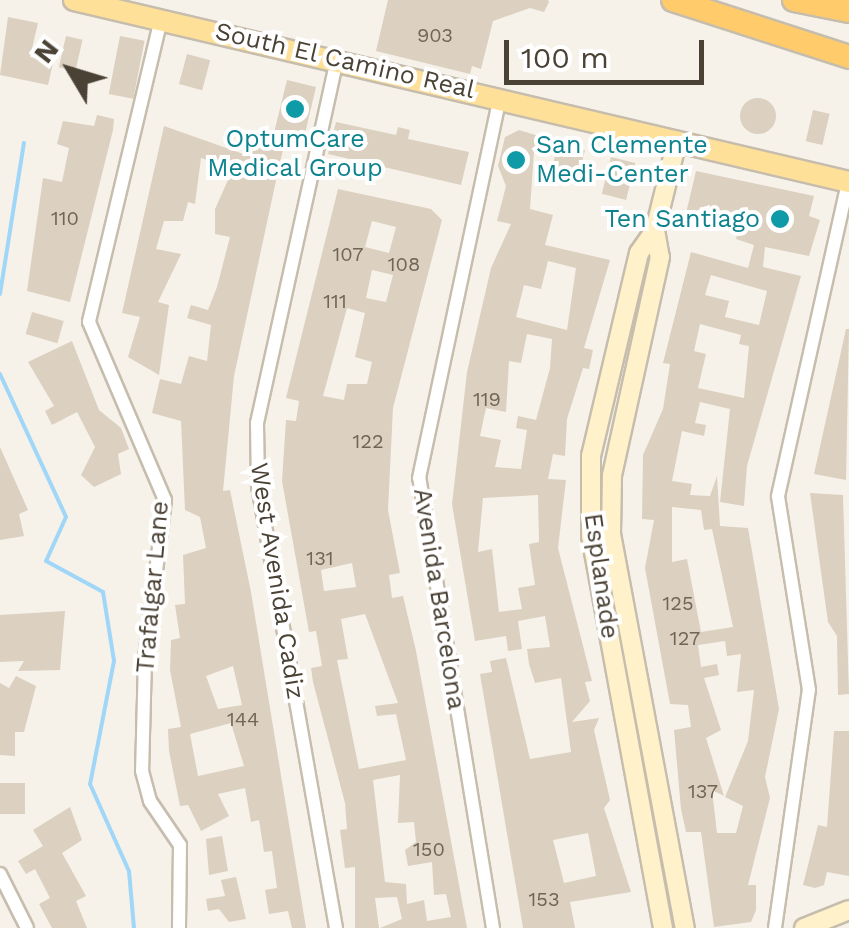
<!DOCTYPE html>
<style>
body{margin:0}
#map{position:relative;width:849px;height:928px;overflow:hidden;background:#f6f2e9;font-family:"Work Sans",sans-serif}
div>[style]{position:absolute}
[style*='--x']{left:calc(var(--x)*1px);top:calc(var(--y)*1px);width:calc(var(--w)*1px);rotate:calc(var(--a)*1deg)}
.stream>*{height:4px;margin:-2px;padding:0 2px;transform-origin:2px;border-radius:2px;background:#a0d6f8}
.building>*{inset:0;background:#dcd0c0;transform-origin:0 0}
.round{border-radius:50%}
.roads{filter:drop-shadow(2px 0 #c6bdad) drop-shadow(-2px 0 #c6bdad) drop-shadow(0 2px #c6bdad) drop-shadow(0 -2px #c6bdad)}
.street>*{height:12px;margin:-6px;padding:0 6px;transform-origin:6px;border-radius:6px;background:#fff}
.secondary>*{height:18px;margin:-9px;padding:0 9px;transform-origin:9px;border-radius:9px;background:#fff1ca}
.primary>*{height:20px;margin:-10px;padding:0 10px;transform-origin:10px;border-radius:10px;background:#ffe099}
.highway>*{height:22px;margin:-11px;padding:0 11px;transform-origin:11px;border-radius:11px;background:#ffcb6b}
.dots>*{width:28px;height:28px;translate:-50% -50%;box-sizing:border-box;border:5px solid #fff;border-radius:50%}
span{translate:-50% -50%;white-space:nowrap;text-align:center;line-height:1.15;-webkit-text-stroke:8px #fff;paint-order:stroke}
.number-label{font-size:20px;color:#6f6658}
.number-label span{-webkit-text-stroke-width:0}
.street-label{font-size:25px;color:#4b4236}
.culture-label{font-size:25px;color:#0d838f}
.left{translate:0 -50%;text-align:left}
.right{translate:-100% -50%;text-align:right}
.north{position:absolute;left:20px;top:20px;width:100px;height:100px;-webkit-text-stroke:8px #fff;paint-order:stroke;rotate:308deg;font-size:28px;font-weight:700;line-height:40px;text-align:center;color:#4b4236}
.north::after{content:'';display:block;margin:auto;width:35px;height:45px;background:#4b4236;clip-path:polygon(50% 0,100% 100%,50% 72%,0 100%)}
.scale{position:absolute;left:504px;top:40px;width:200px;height:45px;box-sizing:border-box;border:5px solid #4b4236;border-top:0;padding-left:12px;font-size:30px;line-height:35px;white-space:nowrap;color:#4b4236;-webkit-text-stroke:8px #fff;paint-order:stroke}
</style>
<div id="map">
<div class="stream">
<i style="--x:0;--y:294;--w:153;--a:-81"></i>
<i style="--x:0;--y:374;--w:157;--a:65.2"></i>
<i style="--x:66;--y:517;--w:48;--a:114.4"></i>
<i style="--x:46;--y:561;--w:65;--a:28.5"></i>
<i style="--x:103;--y:592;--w:70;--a:80.9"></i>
<i style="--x:114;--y:661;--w:125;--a:101"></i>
<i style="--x:90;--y:784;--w:95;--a:65.9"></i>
<i style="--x:129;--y:871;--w:57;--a:85"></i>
</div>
<div class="building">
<i style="clip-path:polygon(388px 0,548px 0,549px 2px,544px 12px,530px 8px,493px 21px,481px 69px,472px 66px,470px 74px,376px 51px)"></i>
<i style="clip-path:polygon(8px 17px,38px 23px,30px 57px,53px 63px,48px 85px,0 75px)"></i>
<i style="left:66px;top:36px;width:17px;height:32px;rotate:13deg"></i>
<i style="left:120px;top:36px;width:25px;height:59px;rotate:11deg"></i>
<i style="left:187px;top:54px;width:24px;height:31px;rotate:15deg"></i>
<i style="clip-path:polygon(evenodd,287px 80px,316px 87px,304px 138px,287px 134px,280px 162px,234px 376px,223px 491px,230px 490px,251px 592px,306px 928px,292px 928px,288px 911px,269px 914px,265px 890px,277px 888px,272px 851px,264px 852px,259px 820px,251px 822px,245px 788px,218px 794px,229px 816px,201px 831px,188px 805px,180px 806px,169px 751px,168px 729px,181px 727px,170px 670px,171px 640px,180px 638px,175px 605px,185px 604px,183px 555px,206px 548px,200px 517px,185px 510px,181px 421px,152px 413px,160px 379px,181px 384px,189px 356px,207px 361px,211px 325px,187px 318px,191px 305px,208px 310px,217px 287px,230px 237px,215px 234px,215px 209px,233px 169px,201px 158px,195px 204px,188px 202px,183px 221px,164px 221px,156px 249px,181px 254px,158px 302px,169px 305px,159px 375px,128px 357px,140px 317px,122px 313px,164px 126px,249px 156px,253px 144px,270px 149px,287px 80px,233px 666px,242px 705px,218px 709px,206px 676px,233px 666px,287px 80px,231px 723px,244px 766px,198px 776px,190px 734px,231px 723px)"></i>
<i class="round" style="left:740px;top:98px;width:36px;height:36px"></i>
<i style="left:813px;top:110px;width:17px;height:32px;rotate:13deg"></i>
<i style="clip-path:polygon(97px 115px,114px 119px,113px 130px,70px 302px,27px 291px,43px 178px,62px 182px,69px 148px,57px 144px,63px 121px,94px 126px)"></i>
<i style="clip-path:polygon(336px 122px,396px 135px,398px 127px,410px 130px,408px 139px,469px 152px,461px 185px,328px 154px)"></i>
<i style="clip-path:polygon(evenodd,519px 130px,585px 150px,578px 178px,551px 172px,555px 156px,534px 151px,530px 209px,553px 215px,545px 245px,610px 260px,584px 348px,593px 350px,589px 369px,583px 368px,567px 419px,565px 456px,553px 454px,548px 479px,566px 480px,558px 548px,592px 681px,585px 682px,590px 701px,572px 722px,599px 718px,594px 730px,610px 800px,604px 808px,631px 892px,570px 902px,575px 928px,523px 928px,480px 674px,492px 672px,490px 661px,506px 658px,530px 759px,571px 752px,561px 678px,535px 683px,529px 664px,527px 649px,550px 647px,545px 616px,518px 621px,522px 649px,508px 651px,506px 636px,475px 641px,452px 504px,467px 372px,491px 268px,511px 224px,497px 221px,506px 186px,498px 166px,505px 137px,519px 130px,548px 261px,576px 268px,567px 330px,516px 317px,524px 285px,541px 289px,548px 261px,519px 130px,527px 334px,552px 339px,550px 368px,536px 420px,518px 416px,516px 428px,527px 430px,521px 469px,495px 467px,501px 440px,480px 436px,486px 408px,506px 412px,509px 361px,521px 363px,527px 334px,519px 130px,538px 495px,539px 542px,529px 544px,535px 585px,518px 588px,522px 609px,499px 612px,492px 549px,478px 552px,483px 498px,538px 495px,519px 130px,588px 833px,596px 876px,564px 883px,553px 840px,588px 833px)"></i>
<i style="left:611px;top:157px;width:25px;height:38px;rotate:14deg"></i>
<i style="clip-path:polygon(evenodd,696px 171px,814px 196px,809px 216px,820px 220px,809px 256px,765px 247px,763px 267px,801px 276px,747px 466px,744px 506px,720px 502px,730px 409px,700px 402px,695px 423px,706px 425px,704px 436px,682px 431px,672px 481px,692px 484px,690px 495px,710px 496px,717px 476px,720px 526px,748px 528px,779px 709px,765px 777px,770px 798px,748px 885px,756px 885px,756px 910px,751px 922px,714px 927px,701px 832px,686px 832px,681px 809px,674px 730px,691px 727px,688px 705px,670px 704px,645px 568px,654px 520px,642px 519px,643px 455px,663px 409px,670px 364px,663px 363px,691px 252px,748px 268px,754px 245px,736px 239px,742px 214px,700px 207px,695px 229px,683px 226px,696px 171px,711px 275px,767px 291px,759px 325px,725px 317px,729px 301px,705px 295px,711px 275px,696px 171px,700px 324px,741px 335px,739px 344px,749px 346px,744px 398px,698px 388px,706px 354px,694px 351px,700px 324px,696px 171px,672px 507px,701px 510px,704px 530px,712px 529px,733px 627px,701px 632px,687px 559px,672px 562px,672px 507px,696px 171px,725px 641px,727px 656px,741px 654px,737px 692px,754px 690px,748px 741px,725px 797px,743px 806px,736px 833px,717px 833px,712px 790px,724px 796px,706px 738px,721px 730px,704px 678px,719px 675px,717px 664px,701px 667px,698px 645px,725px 641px)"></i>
<i style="clip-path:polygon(evenodd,338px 189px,431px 209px,442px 220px,393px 408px,388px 510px,400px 573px,389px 575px,392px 598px,403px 596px,416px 651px,467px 928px,380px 928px,402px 919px,397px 897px,375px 898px,379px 928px,355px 928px,355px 867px,345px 868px,340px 830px,347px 829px,345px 803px,313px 682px,311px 668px,322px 666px,316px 631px,309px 632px,282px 481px,286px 420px,296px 421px,299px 401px,286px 398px,338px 189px,372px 221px,396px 227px,389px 253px,365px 247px,372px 221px,338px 189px,372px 270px,393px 275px,386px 302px,366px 298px,372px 270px,338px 189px,347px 308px,365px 313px,355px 357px,372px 362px,367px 384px,347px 384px,344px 400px,323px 396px,347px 308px,338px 189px,352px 563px,356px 587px,324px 591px,321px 570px,352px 563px,338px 189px,365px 614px,398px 703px,375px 706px,377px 716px,396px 714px,406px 760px,359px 769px,337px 660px,348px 659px,341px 619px,365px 614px,338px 189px,400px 775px,398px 823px,414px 822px,416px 842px,405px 850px,408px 866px,432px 862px,434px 895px,446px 894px,451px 917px,427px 921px,424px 900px,407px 904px,406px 884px,385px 882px,373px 780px,400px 775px)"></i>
<i style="left:32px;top:312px;width:33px;height:23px;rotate:16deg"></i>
<i style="clip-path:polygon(846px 329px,849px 329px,846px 480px,814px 474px)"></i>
<i style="clip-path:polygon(72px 341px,99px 410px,121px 428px,129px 449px,118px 454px,121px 474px,94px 487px,81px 475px,95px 447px,77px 412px,52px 425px,45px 411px,54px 406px,28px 362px)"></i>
<i style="clip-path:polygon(0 447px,28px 510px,19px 514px,24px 536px,0 540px)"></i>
<i style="clip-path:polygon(810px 493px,843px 495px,849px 694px,838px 695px,837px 636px,828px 622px)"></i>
<i style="clip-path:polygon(65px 611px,60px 670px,18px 671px,24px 661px,0 662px,0 615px)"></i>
<i style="clip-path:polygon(16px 676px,36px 686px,24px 732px,15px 732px,15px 756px,0 755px,0 683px,9px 688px)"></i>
<i style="clip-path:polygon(834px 731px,849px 731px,849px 876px,827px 872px,824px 885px,815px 888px,803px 885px,818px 825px,827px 827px)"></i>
<i style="left:0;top:783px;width:25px;height:31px"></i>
<i style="clip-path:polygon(70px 807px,82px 840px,62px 853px,86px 896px,76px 901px,87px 928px,52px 928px,39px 904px,50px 898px,35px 869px,26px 874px,18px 861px,43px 846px,33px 830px)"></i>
<i style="clip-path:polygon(222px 836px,228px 871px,209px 875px,206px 839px)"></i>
<i style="clip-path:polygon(236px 877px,246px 919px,229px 922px,219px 909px,208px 911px,206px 899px,225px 896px,221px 880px)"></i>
</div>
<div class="roads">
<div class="street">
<i style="--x:161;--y:19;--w:311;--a:103.4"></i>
<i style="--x:89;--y:322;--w:194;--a:66.9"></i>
<i style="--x:165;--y:500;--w:160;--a:97.2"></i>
<i style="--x:145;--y:659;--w:112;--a:91.5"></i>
<i style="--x:142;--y:771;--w:31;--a:75"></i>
<i style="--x:150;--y:801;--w:53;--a:55.7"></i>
<i style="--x:180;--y:845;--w:83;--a:90.7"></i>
<i style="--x:0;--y:874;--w:60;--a:63.4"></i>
<i style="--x:336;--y:928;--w:448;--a:-100"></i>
<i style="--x:258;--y:487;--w:64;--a:-90.9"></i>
<i style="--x:257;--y:423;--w:373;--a:-77.6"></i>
<i style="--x:493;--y:928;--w:456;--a:-99.3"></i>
<i style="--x:419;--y:478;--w:390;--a:-78"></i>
<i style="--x:775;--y:928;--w:240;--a:-81.9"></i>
<i style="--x:809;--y:690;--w:196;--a:-99.1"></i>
<i style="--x:778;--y:496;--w:322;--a:-77.4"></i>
</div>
<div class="secondary">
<i style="--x:655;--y:230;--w:27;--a:80"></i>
<i style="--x:660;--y:257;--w:224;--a:102.4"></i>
<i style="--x:612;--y:476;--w:58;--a:91"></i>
<i style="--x:611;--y:534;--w:401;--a:79.4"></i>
<i style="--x:663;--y:928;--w:399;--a:-100.4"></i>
<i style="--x:591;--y:536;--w:80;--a:-90"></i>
<i style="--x:591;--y:456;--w:209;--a:-76.7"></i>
<i style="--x:639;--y:253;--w:28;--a:-55"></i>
<i style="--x:655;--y:230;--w:92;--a:-76.1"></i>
<i style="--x:804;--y:928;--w:48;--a:-21.8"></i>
</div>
<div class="primary">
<i style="--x:74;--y:0;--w:796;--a:13.22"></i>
</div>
<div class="highway">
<i style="--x:673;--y:0;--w:185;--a:17.9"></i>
<i style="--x:794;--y:0;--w:56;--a:11.3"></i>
</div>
</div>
<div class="dots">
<i style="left:295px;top:109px;background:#0f9aa8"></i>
<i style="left:516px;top:160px;background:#0f9aa8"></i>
<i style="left:780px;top:219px;background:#0f9aa8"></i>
</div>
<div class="number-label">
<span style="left:435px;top:35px">903</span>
<span style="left:65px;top:218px">110</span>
<span style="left:348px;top:254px">107</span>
<span style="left:404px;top:264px">108</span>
<span style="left:335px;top:301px">111</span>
<span style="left:487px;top:399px">119</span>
<span style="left:368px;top:441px">122</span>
<span style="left:320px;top:558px">131</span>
<span style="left:678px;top:603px">125</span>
<span style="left:685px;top:638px">127</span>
<span style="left:243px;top:719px">144</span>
<span style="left:703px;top:791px">137</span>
<span style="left:429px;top:849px">150</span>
<span style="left:544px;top:899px">153</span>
</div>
<div class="street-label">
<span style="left:345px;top:61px;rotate:13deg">South El Camino Real</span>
<span style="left:601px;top:576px;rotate:82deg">Esplanade</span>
<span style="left:277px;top:581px;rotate:81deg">West Avenida Cadiz</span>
<span style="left:153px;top:587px;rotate:-85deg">Trafalgar Lane</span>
<span style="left:439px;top:599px;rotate:81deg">Avenida Barcelona</span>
</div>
<div class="culture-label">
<span style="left:295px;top:154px">OptumCare<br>Medical Group</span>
<span class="left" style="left:536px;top:160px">San Clemente<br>Medi-Center</span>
<span class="right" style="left:760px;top:219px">Ten Santiago</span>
</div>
<div class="north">N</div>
<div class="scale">100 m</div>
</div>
